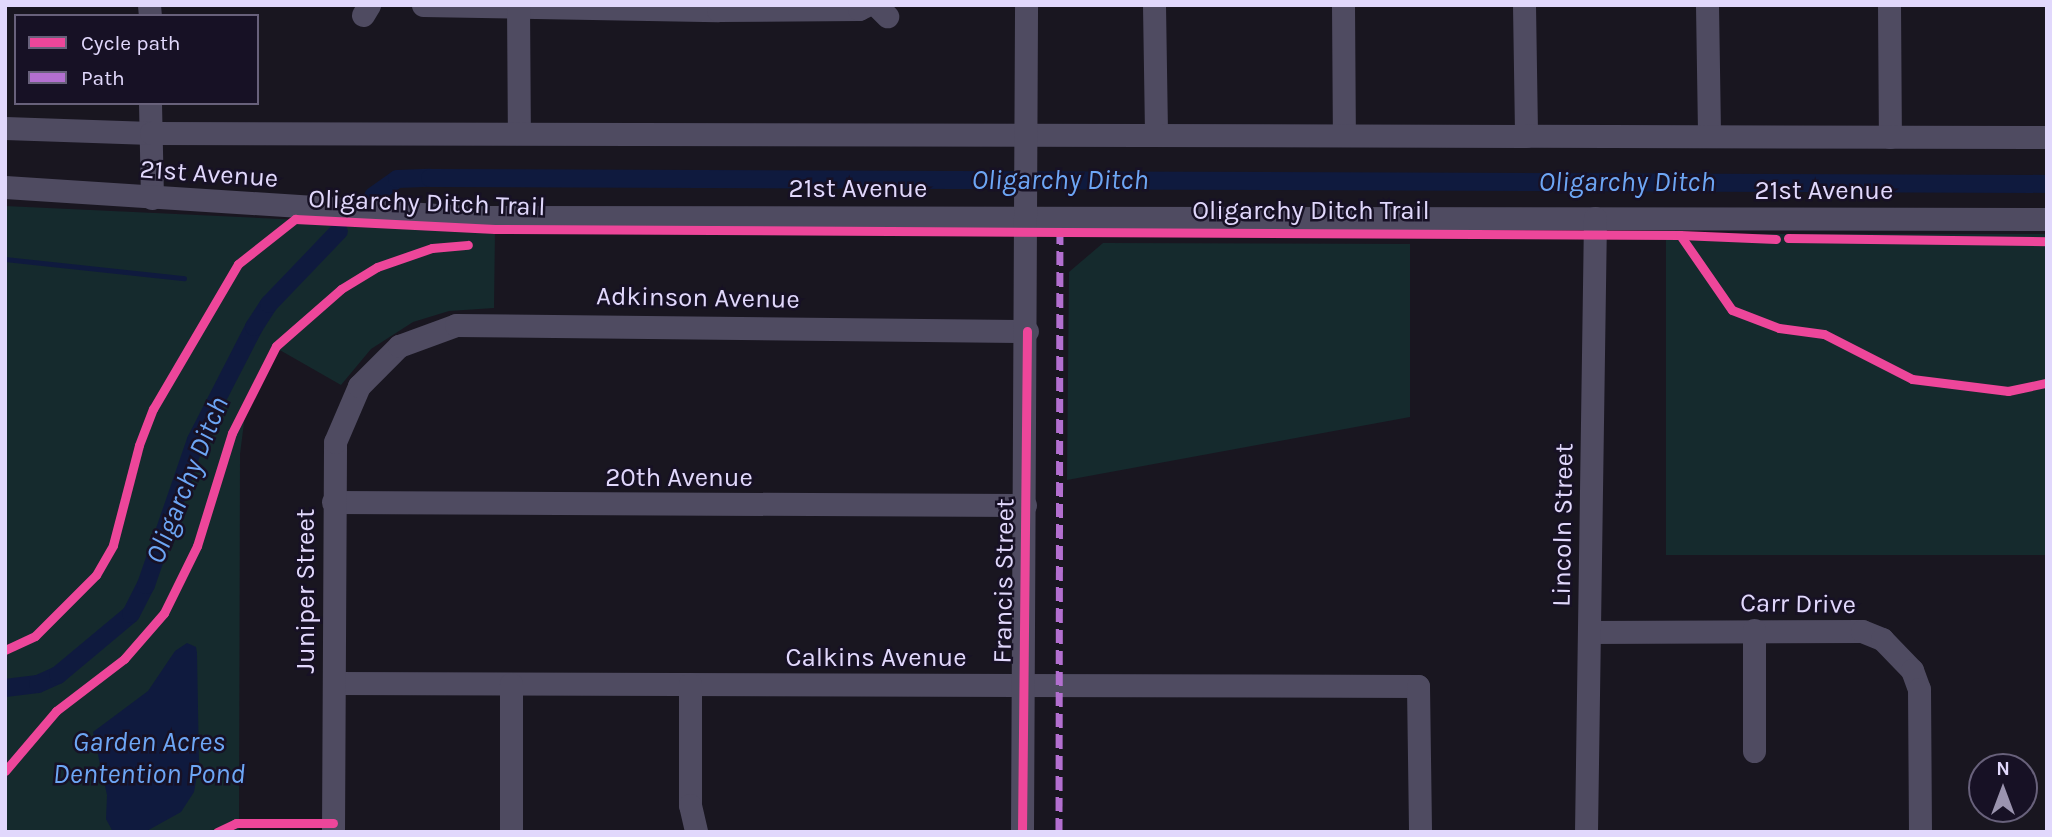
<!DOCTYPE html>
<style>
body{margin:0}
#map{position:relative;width:2052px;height:837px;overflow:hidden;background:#191620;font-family:Karla,sans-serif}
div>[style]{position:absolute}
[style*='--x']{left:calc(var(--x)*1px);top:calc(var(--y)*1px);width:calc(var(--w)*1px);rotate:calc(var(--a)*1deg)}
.green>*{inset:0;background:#152a2d;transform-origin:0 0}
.water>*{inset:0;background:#0f1a3e}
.stream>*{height:4.5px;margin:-2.25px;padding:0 2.25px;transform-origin:2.25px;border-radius:2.25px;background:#0f1a3e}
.canal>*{height:18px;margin:-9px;padding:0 9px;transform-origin:9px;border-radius:9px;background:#0f1a3e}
.minor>*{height:23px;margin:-11.5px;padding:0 11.5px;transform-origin:11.5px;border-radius:11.5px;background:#4f4b61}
.quiet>*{height:7px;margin-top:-3.5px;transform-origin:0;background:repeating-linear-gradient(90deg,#b36fd0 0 14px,transparent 0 21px)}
.cycleway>*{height:9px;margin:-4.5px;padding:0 4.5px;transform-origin:4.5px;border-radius:4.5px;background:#ed469a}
span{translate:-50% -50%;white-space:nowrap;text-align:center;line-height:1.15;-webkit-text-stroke:5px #171125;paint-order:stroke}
.street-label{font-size:26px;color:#e1d8fc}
.water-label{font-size:28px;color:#6da6f5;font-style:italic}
.frame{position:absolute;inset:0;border:7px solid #e1d8fc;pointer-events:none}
.legend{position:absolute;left:14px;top:14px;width:245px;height:91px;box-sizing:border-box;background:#171125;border:2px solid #68617b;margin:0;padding:9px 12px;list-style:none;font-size:21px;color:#e1d8fc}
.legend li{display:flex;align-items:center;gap:14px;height:35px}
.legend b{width:35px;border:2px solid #68617b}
.north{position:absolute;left:1968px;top:753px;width:70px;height:70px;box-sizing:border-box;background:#171125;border:2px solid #68617b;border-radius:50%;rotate:0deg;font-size:19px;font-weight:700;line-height:28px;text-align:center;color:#e1d8fc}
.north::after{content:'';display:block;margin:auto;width:24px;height:32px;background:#9b94af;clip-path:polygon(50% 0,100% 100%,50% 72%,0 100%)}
</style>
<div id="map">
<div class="green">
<i style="clip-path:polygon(5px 206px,495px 229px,494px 308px,449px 311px,413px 322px,371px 349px,341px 385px,278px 349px,246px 407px,240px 454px,239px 832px,5px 832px)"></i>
<i style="left:1666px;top:234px;width:381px;height:321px"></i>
<i style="clip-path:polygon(1103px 243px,1410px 244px,1410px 417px,1067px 480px,1069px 272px)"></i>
</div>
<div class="water">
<i style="clip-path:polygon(187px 643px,196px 647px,197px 653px,199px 764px,194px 792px,181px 812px,145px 832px,113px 832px,106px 819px,107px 795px,93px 732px,148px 691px,175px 651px)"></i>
</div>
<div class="stream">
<i style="--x:5;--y:259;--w:180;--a:6.1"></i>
</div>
<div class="canal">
<i style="--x:373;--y:196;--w:29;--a:-35"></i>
<i style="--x:397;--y:179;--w:33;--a:-2"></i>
<i style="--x:430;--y:178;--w:1617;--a:0.21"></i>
<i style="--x:5;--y:688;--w:33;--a:-7"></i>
<i style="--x:38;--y:684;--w:22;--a:-24"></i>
<i style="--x:58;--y:675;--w:95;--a:-39.9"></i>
<i style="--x:131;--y:614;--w:33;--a:-63"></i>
<i style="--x:146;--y:585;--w:153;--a:-71"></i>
<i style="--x:196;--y:440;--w:127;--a:-62.8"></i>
<i style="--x:254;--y:327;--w:27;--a:-57"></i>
<i style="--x:269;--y:304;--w:101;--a:-46.2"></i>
</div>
<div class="minor">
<i style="--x:149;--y:5;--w:11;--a:85"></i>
<i style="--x:423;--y:5;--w:295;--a:1"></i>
<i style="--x:718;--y:10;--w:141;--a:-0.4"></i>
<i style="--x:859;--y:9;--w:9;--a:-27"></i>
<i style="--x:518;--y:5;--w:128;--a:89.6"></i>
<i style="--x:876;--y:5;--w:16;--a:45"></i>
<i style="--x:1154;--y:5;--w:130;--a:89.1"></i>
<i style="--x:1343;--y:5;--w:130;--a:89.6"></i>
<i style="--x:1524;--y:5;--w:131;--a:89.1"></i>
<i style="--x:1707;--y:5;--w:131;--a:89.1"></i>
<i style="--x:1889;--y:5;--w:132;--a:89.6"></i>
<i style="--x:363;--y:15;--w:12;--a:-59"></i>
<i style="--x:150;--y:103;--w:95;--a:88.8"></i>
<i style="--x:5;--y:128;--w:146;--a:2"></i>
<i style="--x:151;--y:133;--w:1896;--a:0.12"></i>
<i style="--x:5;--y:187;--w:464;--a:3.7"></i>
<i style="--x:468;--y:217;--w:1579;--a:0.07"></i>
<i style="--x:333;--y:502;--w:692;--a:0.25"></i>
<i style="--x:1589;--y:632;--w:273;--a:-0.2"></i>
<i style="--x:1862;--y:631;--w:22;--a:22"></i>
<i style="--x:1882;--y:639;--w:43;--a:45.9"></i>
<i style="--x:1912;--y:670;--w:20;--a:70"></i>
<i style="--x:1919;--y:689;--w:143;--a:89.6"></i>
<i style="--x:335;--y:683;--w:1083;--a:0.16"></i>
<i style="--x:1418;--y:686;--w:146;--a:89.2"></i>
<i style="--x:690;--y:684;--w:121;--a:90"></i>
<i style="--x:690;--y:805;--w:28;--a:77"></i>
<i style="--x:1754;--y:751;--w:121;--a:-90"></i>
<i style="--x:333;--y:832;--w:390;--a:-89.7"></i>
<i style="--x:335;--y:442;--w:61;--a:-66.8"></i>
<i style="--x:359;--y:386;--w:57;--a:-45"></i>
<i style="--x:399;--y:346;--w:61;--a:-20.2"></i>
<i style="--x:456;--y:325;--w:571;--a:0.6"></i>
<i style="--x:511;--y:832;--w:148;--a:-90"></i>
<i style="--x:1022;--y:832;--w:827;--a:-89.72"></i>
<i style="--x:1586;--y:832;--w:614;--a:-89.16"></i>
</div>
<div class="quiet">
<i style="--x:1059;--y:832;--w:607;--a:-89.91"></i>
</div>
<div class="cycleway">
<i style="--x:1680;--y:235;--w:96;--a:2.4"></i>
<i style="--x:1788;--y:238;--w:259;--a:0.7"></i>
<i style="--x:5;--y:650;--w:33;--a:-25"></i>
<i style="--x:35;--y:636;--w:86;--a:-45"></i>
<i style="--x:96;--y:575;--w:34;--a:-60"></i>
<i style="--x:113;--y:545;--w:103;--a:-75.4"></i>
<i style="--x:139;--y:445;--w:39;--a:-69"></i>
<i style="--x:153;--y:409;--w:168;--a:-59.6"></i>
<i style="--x:238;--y:264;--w:73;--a:-38.3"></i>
<i style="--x:295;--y:219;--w:200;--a:2.9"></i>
<i style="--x:495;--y:229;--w:1185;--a:0.29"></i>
<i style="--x:1680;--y:235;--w:91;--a:55.3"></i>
<i style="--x:1732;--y:310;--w:50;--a:21"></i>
<i style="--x:1779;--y:328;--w:45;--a:7.6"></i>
<i style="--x:1824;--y:334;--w:99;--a:27.1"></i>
<i style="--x:1912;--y:379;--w:97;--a:7.1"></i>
<i style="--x:2008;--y:391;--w:40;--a:-12"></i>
<i style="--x:5;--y:771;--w:79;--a:-49.6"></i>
<i style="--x:56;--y:711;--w:86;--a:-37.4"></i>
<i style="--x:124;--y:659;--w:61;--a:-49"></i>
<i style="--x:164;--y:613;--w:75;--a:-63.8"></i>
<i style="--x:197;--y:546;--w:118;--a:-72.8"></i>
<i style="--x:232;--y:433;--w:97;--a:-63.2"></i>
<i style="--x:276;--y:346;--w:86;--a:-41.2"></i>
<i style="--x:341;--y:289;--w:42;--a:-31.4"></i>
<i style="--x:377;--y:267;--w:58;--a:-19.1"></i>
<i style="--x:432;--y:248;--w:36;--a:-5"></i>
<i style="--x:217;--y:832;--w:21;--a:-25"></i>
<i style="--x:236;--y:823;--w:97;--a:0"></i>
<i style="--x:1022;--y:832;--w:501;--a:-89.43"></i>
</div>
<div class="street-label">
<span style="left:209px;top:174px;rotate:4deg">21st Avenue</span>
<span style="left:858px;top:189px">21st Avenue</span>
<span style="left:1824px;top:191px">21st Avenue</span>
<span style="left:427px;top:203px;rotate:2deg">Oligarchy Ditch Trail</span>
<span style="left:1311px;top:211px">Oligarchy Ditch Trail</span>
<span style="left:698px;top:298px;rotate:1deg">Adkinson Avenue</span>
<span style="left:679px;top:478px">20th Avenue</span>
<span style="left:1563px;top:525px;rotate:-89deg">Lincoln Street</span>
<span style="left:1004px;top:581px;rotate:-89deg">Francis Street</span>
<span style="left:306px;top:591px;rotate:-90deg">Juniper Street</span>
<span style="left:1798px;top:604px;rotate:1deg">Carr Drive</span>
<span style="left:876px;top:658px">Calkins Avenue</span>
</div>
<div class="water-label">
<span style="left:1060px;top:180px">Oligarchy Ditch</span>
<span style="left:1627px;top:182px">Oligarchy Ditch</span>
<span style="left:187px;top:480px;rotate:-68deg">Oligarchy Ditch</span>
<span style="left:149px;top:758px">Garden Acres<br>Dentention Pond</span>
</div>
<div class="frame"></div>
<ul class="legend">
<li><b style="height:9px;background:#ed469a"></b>Cycle path</li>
<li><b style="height:9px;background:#b36fd0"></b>Path</li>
</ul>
<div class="north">N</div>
</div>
